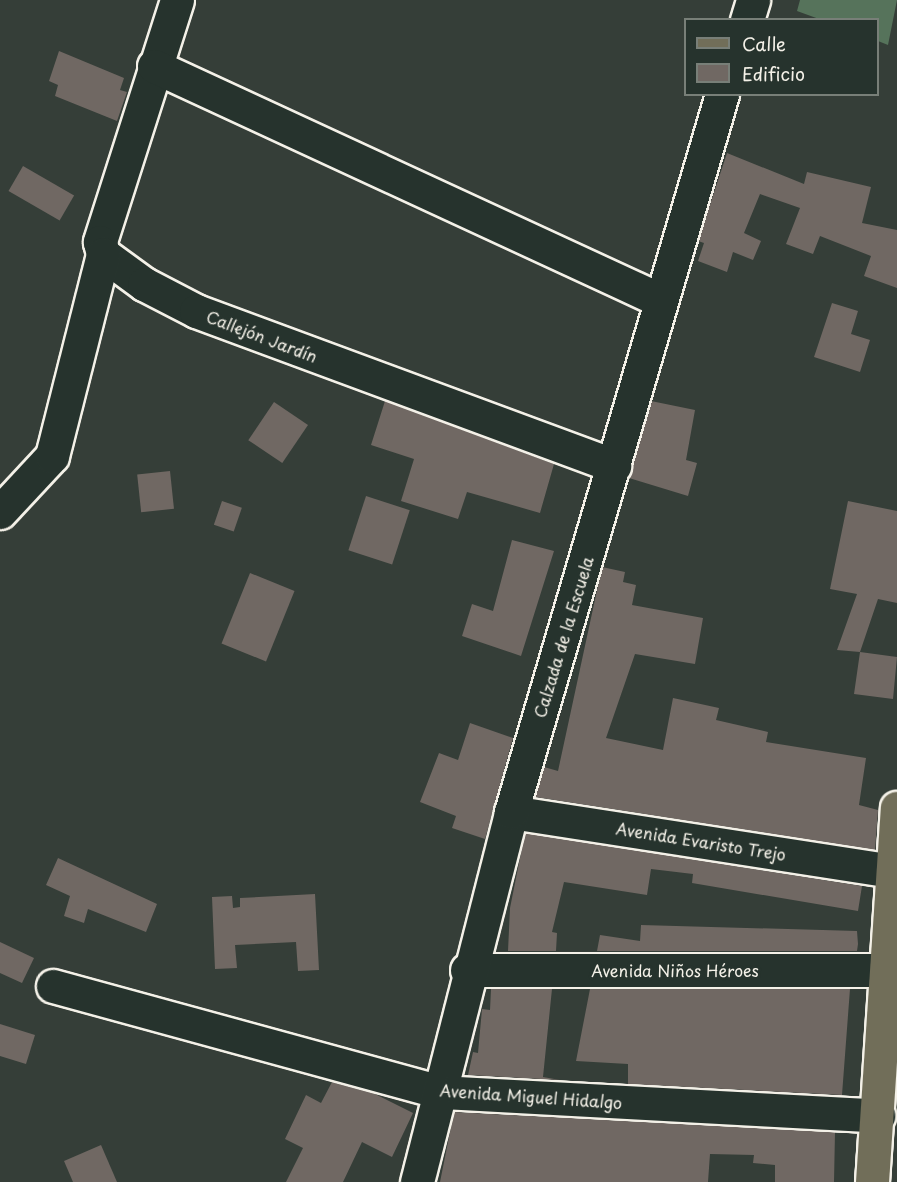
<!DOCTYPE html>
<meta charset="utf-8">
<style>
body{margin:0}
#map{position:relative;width:897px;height:1182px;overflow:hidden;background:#353e38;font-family:"Playpen Sans",sans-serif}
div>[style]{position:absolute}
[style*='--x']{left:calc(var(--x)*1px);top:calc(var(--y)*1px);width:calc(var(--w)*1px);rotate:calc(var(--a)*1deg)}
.green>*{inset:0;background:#56735b}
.building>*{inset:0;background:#706863;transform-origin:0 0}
.roads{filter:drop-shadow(2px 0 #f4f1e8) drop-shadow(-2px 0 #f4f1e8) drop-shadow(0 2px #f4f1e8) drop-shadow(0 -2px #f4f1e8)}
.minor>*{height:33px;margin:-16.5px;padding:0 16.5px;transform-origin:16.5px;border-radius:16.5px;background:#26332d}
.major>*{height:33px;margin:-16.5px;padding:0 16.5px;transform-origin:16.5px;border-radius:16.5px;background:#716e59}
span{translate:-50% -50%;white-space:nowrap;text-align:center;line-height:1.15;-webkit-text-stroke:6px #26332d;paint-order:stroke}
.street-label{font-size:16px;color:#f4f1e8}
.legend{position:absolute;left:684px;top:18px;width:195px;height:78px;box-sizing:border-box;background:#26332d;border:2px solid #787f78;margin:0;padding:8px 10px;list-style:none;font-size:18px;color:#f4f1e8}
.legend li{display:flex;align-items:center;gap:12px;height:30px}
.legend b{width:30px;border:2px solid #787f78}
</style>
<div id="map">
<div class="green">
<i style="clip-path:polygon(800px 0,897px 0,888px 45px,878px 41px,878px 20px,819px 19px,797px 11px)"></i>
</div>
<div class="building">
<i style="clip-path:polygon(59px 51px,124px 78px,120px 90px,127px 92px,117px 121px,55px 96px,58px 85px,49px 81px)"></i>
<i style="clip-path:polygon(727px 153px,804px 184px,807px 172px,871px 187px,862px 223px,897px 230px,897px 288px,864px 276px,871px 256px,820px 236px,813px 254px,786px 244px,800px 208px,760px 194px,744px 233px,761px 241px,753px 260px,733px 252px,727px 272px,698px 261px,704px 243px,698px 241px)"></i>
<i style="left:23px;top:166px;width:59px;height:29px;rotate:30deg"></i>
<i style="clip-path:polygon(832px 303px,858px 311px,851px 334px,870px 340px,860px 372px,814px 357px)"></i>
<i style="clip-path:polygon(385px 401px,554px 464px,540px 513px,467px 492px,458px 519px,401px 501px,414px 459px,371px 445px)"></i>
<i style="clip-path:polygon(651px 401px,695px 410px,686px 460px,697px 463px,688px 496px,629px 478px)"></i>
<i style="left:274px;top:402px;width:41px;height:46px;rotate:34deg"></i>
<i style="left:170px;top:471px;width:38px;height:33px;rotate:84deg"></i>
<i style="left:366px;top:496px;width:46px;height:57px;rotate:18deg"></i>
<i style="left:222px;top:501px;width:21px;height:25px;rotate:19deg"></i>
<i style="clip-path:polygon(848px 501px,897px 511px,897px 603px,878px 599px,860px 652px,897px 657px,893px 699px,854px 694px,860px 652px,837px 650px,857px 594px,830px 589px)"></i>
<i style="clip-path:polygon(512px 540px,554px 551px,521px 656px,462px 636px,472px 604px,493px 611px)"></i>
<i style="clip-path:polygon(602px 567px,625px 572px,623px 582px,636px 585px,632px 605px,703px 618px,695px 664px,635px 654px,606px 738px,663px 750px,673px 698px,719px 708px,716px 720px,768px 732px,766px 742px,866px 758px,859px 805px,878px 810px,875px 850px,535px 797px,544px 767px,558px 771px)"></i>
<i style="left:250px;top:573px;width:48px;height:76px;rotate:22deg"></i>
<i style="clip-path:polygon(470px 723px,513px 738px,485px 839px,452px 828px,456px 816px,420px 802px,439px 753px,458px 760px)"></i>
<i style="clip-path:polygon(525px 833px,862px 886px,858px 911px,692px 883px,693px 874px,651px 869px,647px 895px,564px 882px,552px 932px,557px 933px,556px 951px,508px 951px,510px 908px)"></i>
<i style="clip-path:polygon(58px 858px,157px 904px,146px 932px,88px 909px,84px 923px,64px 916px,70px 896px,46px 885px)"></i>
<i style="clip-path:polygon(315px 894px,319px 970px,298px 971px,296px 942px,235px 945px,237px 968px,215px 969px,212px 897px,232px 896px,233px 908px,240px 907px,240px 898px)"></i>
<i style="clip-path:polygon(641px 925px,857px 931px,858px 944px,857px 951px,597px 951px,600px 935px,640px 941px)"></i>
<i style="clip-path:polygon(0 942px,34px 958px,22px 983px,0 973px)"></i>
<i style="clip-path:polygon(491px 989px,552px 989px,543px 1077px,560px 1080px,468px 1075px,473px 1052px,478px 1053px,482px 1009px,490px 1010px)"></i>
<i style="clip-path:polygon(590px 989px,850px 989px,842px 1095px,628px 1084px,628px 1064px,576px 1061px)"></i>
<i style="clip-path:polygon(0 1024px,35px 1035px,26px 1064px,0 1056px)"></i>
<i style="clip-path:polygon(332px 1082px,373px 1093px,413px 1113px,392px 1157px,362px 1142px,343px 1182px,286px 1182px,303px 1148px,285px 1139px,306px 1095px,321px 1103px)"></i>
<i style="clip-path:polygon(454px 1112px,835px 1132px,834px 1182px,775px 1182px,775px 1165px,753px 1163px,754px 1155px,710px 1154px,708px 1182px,440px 1182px)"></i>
<i style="clip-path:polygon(101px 1145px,117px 1182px,73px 1182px,64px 1161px)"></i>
</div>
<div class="roads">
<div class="minor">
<i style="--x:177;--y:0;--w:254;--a:107.7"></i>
<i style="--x:100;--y:242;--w:12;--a:76"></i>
<i style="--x:103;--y:254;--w:51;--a:36.2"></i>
<i style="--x:144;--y:284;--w:59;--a:27.4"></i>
<i style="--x:196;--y:311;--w:446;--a:20.3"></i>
<i style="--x:747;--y:20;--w:21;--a:-73"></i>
<i style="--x:154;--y:66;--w:557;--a:24.82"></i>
<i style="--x:0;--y:512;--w:76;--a:-47.1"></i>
<i style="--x:52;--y:456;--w:208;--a:-75.8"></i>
<i style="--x:511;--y:812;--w:385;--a:8.8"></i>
<i style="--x:467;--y:970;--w:416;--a:0"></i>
<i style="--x:53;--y:986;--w:402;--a:15.3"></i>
<i style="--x:441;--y:1092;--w:438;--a:3.1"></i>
<i style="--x:417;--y:1182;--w:382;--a:-75.7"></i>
<i style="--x:511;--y:812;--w:748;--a:-73.62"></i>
</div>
<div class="major">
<i style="--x:872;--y:1182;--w:375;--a:-86.2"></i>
</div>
</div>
<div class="street-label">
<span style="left:262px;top:336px;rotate:21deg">Callejón Jardín</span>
<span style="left:563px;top:637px;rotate:-73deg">Calzada de la Escuela</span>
<span style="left:701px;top:841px;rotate:9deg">Avenida Evaristo Trejo</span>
<span style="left:675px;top:970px">Avenida Niños Héroes</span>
<span style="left:531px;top:1096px;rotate:4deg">Avenida Miguel Hidalgo</span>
</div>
<ul class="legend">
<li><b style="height:8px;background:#716e59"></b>Calle</li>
<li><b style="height:16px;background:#706863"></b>Edificio</li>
</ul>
</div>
